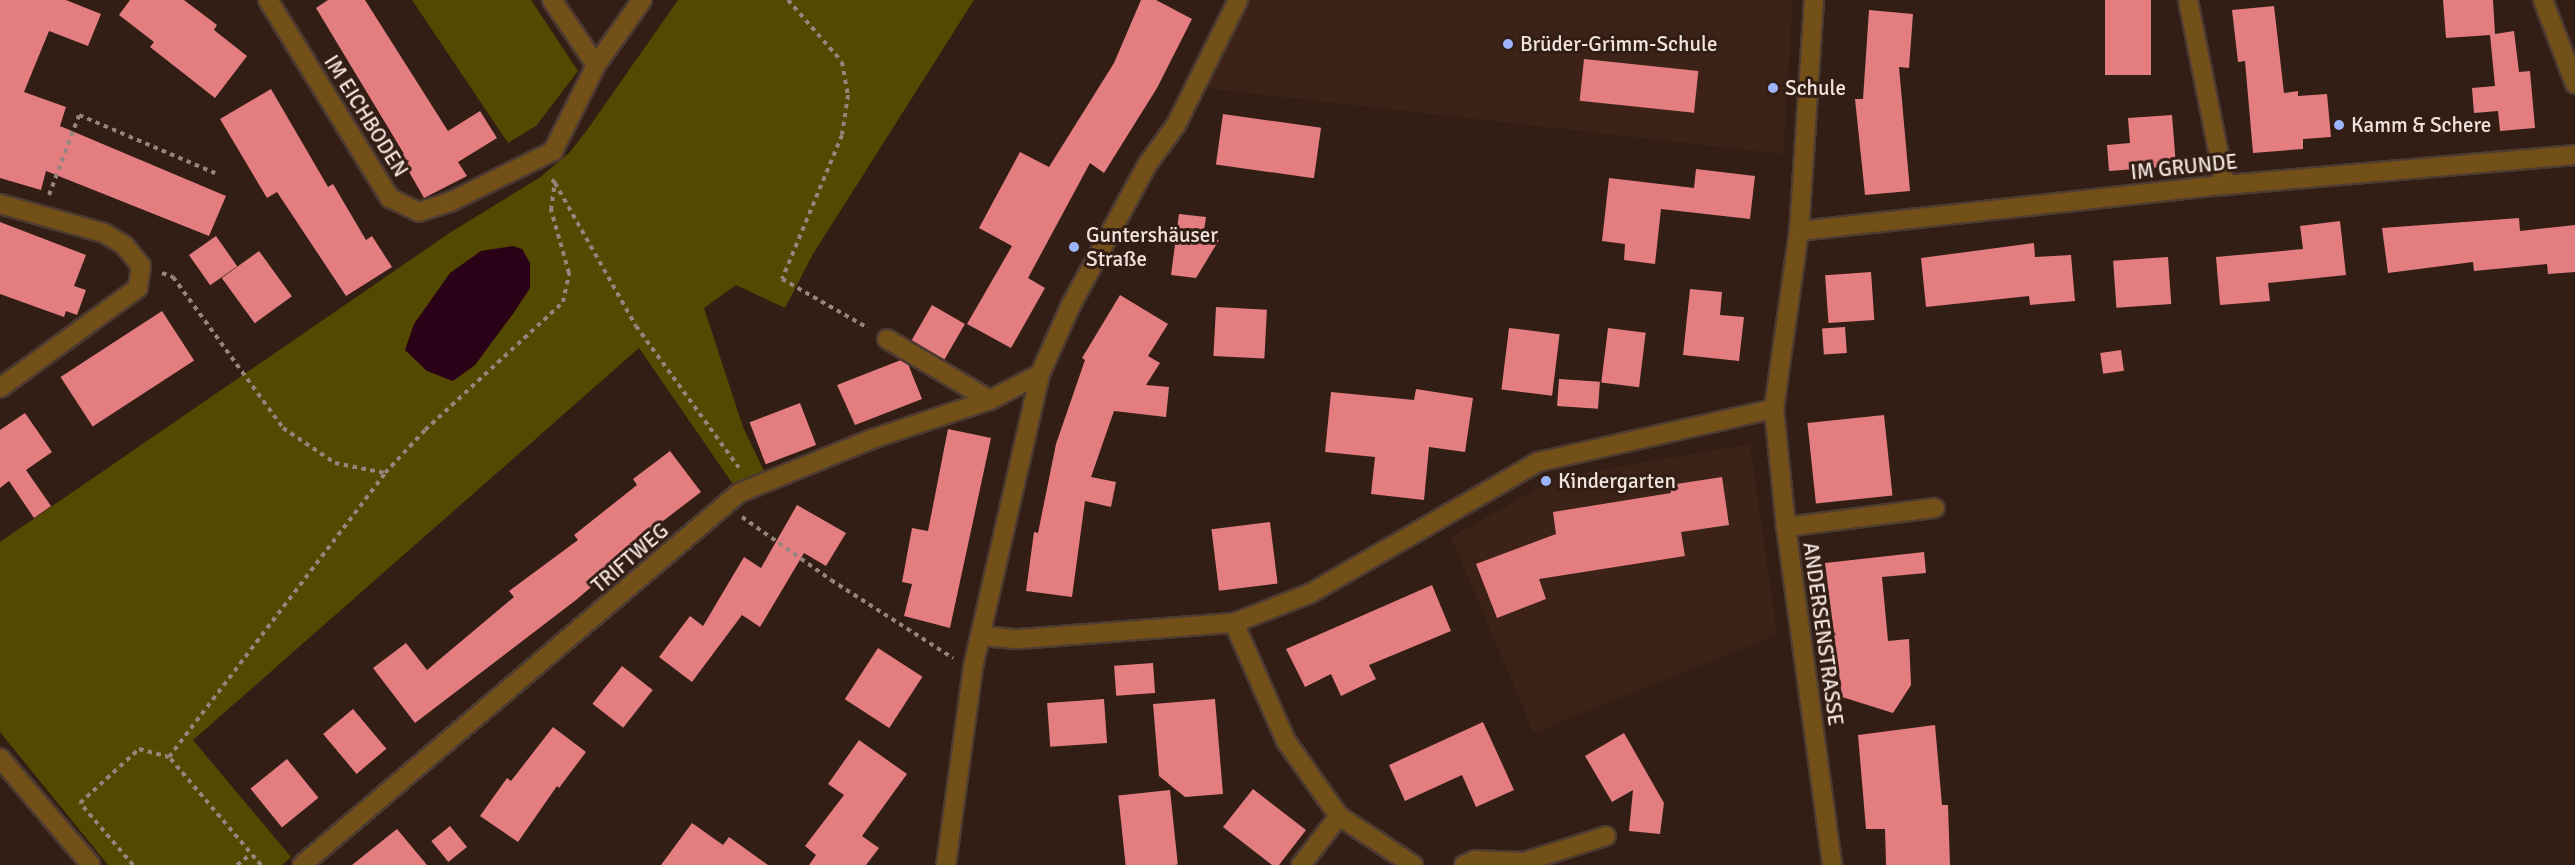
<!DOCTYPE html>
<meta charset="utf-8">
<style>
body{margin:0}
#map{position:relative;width:2575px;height:865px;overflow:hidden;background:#321e15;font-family:Signika,sans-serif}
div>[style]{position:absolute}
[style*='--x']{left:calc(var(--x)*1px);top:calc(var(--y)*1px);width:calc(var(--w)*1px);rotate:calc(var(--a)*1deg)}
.built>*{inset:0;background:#3d2317}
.green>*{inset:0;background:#534900}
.water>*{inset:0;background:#2a0117}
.building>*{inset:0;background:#e47d80;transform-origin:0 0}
.path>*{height:4px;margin-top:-2px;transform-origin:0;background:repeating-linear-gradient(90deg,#96857d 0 4.5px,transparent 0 9px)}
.roads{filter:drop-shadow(2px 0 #4d3a31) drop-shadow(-2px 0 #4d3a31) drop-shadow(0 2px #4d3a31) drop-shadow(0 -2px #4d3a31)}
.minor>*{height:18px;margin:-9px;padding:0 9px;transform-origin:9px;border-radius:9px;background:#745019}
.dots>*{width:16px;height:16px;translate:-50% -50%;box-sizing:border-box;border:3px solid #321e15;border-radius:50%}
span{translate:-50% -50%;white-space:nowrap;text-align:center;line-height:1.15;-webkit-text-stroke:6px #321e15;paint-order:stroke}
.poi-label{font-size:21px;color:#f1e3dd}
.left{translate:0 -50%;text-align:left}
.street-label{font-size:21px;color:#f1e3dd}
</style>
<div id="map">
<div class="built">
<i style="clip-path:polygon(1248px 0,1793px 0,1783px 154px,1205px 88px)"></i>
<i style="clip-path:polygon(1750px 444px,1777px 634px,1534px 733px,1451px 537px,1559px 477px)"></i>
</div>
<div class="green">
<i style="clip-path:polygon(412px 0,531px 0,578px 71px,536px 126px,508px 143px)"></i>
<i style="clip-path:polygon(678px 0,974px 0,813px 254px,785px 308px,736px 285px,704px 308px,743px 427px,768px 479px,739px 493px,639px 348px,193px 740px,291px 857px,282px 865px,108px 865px,0 732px,0 542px,451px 232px,539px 178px,569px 153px,587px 130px)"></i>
</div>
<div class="water">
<i style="clip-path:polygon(513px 246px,522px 249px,530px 263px,530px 288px,515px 311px,475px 365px,453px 381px,427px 371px,405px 350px,414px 324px,450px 273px,481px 251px)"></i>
</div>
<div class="building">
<i style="clip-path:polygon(0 0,66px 0,101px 14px,88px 46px,49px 31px,24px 92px,66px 107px,60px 126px,226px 196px,209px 236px,46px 171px,41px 190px,0 178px)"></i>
<i style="clip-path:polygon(130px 0,184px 0,217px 25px,214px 30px,247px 56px,215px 98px,150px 47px,154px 42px,119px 15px)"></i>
<i style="clip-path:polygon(328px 0,365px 0,448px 131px,480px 111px,497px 138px,458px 162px,467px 176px,424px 198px,400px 156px,404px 154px,316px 8px)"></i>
<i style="clip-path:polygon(1141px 0,1156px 0,1192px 19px,1157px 88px,1104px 173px,1090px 163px,1028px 278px,1045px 288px,1011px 348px,967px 324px,1012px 246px,979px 228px,1020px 152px,1049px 167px,1114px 63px)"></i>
<i style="left:2105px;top:0;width:46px;height:75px"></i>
<i style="clip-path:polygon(2443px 0,2493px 0,2495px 34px,2514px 31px,2519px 72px,2530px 71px,2535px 128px,2500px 131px,2498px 111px,2474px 113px,2472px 88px,2495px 86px,2490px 35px,2446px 38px)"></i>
<i style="clip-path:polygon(2274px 6px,2284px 93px,2298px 91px,2298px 96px,2327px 94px,2331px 137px,2303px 139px,2303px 149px,2253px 153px,2245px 61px,2238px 62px,2232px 10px)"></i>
<i style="clip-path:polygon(1869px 10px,1913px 14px,1909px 68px,1899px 67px,1910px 191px,1865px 195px,1855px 99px,1863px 99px)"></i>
<i style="left:1584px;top:59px;width:115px;height:42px;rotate:6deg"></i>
<i style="clip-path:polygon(271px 89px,328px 187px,333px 184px,366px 240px,372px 236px,392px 267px,346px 296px,277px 192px,267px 198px,220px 119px)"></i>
<i style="left:1223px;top:114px;width:99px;height:51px;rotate:8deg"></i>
<i style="clip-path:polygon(2172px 115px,2176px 166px,2109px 171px,2107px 145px,2130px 143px,2128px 118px)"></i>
<i style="clip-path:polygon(1696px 169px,1755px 176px,1750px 219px,1661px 209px,1655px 264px,1624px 260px,1625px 244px,1602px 241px,1609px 178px,1694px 188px)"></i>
<i style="clip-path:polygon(1179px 214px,1206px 217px,1203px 238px,1219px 240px,1196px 278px,1171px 275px)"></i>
<i style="clip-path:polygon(2519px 218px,2520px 231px,2575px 225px,2575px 272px,2548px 274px,2547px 264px,2474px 271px,2473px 262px,2388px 273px,2382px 228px)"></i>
<i style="clip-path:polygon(2340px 221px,2346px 275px,2268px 283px,2270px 301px,2220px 305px,2216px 257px,2303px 249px,2300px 226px)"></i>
<i style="clip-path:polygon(0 222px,86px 255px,74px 286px,86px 290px,77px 315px,66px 311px,64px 317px,0 294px)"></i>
<i style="left:216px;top:236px;width:37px;height:33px;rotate:55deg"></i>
<i style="clip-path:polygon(2034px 243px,2035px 257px,2071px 255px,2075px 301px,2030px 305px,2029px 296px,1926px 307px,1921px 258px)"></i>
<i style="left:259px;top:251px;width:56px;height:46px;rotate:54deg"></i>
<i style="left:2168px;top:257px;width:47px;height:55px;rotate:86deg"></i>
<i style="left:1871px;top:272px;width:48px;height:46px;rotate:86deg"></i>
<i style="clip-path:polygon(1690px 289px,1722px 292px,1720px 315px,1744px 317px,1739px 361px,1683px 355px)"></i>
<i style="clip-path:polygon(1120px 295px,1168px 324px,1148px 356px,1160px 363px,1146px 385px,1169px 387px,1166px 417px,1114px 411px,1091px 477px,1116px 482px,1111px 507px,1085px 501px,1072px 597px,1026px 591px,1034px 532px,1038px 533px,1056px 444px,1085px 360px,1082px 358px)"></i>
<i style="left:932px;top:305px;width:38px;height:41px;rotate:30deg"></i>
<i style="left:1216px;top:307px;width:51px;height:49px;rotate:3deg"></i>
<i style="left:162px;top:311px;width:59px;height:121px;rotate:57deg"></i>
<i style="left:1845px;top:327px;width:26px;height:23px;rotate:86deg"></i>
<i style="left:1509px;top:328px;width:51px;height:62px;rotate:7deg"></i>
<i style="left:1608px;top:328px;width:38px;height:55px;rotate:7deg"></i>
<i style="left:2121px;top:350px;width:21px;height:21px;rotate:82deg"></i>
<i style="clip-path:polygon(901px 360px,908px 364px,922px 399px,855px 425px,837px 385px)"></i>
<i style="left:1559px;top:379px;width:41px;height:27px;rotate:4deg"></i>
<i style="clip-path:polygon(1416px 389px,1473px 398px,1465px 452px,1429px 447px,1424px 500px,1371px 494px,1375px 457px,1325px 452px,1331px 392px,1414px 400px)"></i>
<i style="left:800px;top:403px;width:45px;height:54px;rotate:69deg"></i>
<i style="clip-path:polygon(25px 413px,52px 452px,26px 470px,51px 506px,34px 518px,9px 481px,0 488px,0 430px)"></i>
<i style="left:1884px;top:415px;width:81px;height:77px;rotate:84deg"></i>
<i style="clip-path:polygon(948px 429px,991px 438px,950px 628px,904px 616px,912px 584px,902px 582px,912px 528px,928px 531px)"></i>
<i style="clip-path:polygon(670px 451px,701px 492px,642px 537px,645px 541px,576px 600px,415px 723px,373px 668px,406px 643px,427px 670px,514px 597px,509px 591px,578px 540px,574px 535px,637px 485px,633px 479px)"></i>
<i style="clip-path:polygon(1722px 477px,1729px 525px,1681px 532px,1685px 556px,1539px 579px,1546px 599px,1497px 618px,1476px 564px,1556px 534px,1553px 512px,1671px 493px,1670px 485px)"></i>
<i style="clip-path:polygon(797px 505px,846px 533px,826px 566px,804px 553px,760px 627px,742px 615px,692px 682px,659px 657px,690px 616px,703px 626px,744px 557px,761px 568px)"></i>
<i style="left:1270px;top:522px;width:62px;height:59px;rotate:83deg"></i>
<i style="clip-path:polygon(1924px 552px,1926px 573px,1882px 577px,1888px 641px,1909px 639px,1911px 685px,1893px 713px,1842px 697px,1825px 563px)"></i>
<i style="clip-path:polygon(1432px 585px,1451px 631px,1369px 665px,1376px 679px,1341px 696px,1331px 674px,1305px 687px,1286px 649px)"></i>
<i style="left:878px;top:648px;width:53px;height:61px;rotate:33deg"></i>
<i style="left:1153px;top:663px;width:30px;height:39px;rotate:86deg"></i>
<i style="left:622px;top:666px;width:39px;height:48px;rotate:38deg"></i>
<i style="left:1104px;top:699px;width:44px;height:57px;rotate:86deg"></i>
<i style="clip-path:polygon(1215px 699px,1223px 794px,1185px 797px,1159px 776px,1153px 704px)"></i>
<i style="left:353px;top:709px;width:52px;height:39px;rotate:50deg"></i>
<i style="clip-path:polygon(1483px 722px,1514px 790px,1476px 807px,1462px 775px,1405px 801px,1389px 765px)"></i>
<i style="clip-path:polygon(1935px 725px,1942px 805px,1948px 805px,1950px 865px,1886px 865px,1885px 829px,1866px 829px,1858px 735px)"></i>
<i style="clip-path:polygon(553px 727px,586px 752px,559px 788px,557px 786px,518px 842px,480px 816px,507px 778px,511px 781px)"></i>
<i style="clip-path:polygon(1624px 733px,1664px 803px,1660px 834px,1629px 831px,1633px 790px,1612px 802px,1585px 756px)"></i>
<i style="clip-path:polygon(859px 740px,907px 774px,862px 836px,879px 848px,866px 865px,809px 865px,816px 855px,805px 846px,844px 795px,828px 784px)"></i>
<i style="left:287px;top:759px;width:50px;height:47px;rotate:51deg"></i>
<i style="clip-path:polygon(1253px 789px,1306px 830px,1279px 865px,1272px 865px,1223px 827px)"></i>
<i style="left:1170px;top:790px;width:75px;height:52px;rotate:84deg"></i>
<i style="clip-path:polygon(692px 823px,723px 845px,729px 837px,768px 865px,661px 865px)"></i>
<i style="left:450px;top:826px;width:27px;height:24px;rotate:51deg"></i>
<i style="clip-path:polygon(397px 829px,427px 865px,352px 865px)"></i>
</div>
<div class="path">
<i style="--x:788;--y:0;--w:82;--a:48.9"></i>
<i style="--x:842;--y:62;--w:34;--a:80"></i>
<i style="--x:848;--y:95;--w:40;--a:98.5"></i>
<i style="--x:842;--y:135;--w:156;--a:112.6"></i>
<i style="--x:782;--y:279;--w:99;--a:29.7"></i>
<i style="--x:555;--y:183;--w:164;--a:60.5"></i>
<i style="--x:636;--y:326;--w:175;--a:54"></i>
<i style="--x:49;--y:195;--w:85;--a:-69.4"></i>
<i style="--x:79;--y:115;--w:148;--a:23.1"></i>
<i style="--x:162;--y:273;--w:12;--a:20"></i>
<i style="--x:173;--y:277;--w:187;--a:53.9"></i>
<i style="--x:283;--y:428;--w:63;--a:33.9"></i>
<i style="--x:335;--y:463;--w:51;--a:11.3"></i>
<i style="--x:742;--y:517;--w:109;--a:35.3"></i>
<i style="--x:831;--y:580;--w:145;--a:32.6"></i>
<i style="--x:133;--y:865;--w:82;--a:-130.5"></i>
<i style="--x:80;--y:803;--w:80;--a:-42.5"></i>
<i style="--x:139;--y:749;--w:31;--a:15"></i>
<i style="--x:237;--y:865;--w:18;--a:-38"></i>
<i style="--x:261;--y:865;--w:142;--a:-130.4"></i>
<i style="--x:169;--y:757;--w:357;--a:-52.7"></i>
<i style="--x:385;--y:473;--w:59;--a:-47.1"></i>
<i style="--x:425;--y:430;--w:188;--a:-42.8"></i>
<i style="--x:563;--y:302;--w:30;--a:-78"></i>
<i style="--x:569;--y:273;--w:66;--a:-105.9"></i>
<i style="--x:551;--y:210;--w:27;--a:-82"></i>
<i style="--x:555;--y:183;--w:9;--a:-131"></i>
</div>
<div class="roads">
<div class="minor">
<i style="--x:268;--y:0;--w:233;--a:58.4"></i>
<i style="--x:390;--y:198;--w:32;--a:26"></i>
<i style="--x:419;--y:212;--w:35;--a:-18"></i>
<i style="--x:452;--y:201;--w:113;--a:-26.3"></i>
<i style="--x:553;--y:151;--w:96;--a:-63.4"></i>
<i style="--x:596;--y:65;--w:80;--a:-54.7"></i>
<i style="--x:552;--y:0;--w:78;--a:55.9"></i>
<i style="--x:1814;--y:0;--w:231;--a:93.7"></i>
<i style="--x:1799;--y:231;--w:180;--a:98"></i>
<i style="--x:1774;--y:409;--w:119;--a:84.2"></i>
<i style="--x:1786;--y:527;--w:341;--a:82.2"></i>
<i style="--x:2188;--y:0;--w:189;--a:78.7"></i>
<i style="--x:2543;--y:0;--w:90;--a:69.1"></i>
<i style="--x:0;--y:204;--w:108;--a:15.6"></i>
<i style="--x:104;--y:233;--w:23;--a:31"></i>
<i style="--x:124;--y:245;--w:27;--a:51"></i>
<i style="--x:141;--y:266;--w:22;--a:98"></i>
<i style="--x:138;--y:288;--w:170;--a:144.1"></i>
<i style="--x:1799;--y:231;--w:428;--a:-6.2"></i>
<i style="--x:2225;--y:185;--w:351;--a:-4.9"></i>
<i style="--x:887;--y:339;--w:120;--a:30.6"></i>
<i style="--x:1786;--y:527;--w:150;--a:-7.3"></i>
<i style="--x:1234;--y:623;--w:129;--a:66.2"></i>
<i style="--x:1286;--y:741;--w:92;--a:54.8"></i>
<i style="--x:1339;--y:816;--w:89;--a:33.5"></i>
<i style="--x:981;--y:636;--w:38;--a:5"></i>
<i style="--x:1019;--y:639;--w:216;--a:-4.3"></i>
<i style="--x:1234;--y:623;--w:83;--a:-21.3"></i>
<i style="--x:1311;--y:593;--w:262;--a:-30"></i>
<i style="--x:1538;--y:462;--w:242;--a:-12.7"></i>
<i style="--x:0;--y:758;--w:140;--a:49.6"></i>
<i style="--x:302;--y:865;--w:574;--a:-40.41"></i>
<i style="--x:739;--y:493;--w:144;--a:-22.1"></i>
<i style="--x:872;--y:439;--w:124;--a:-18.3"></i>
<i style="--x:990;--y:400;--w:56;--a:-27.5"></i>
<i style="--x:946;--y:865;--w:200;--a:-82.2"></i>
<i style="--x:973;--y:667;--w:301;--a:-77.1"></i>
<i style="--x:1040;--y:374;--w:76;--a:-65.8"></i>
<i style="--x:1071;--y:305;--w:159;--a:-61.5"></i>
<i style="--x:1147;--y:165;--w:49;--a:-54.1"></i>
<i style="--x:1176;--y:125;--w:140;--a:-63.6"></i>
<i style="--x:1301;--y:865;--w:62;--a:-52.2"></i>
<i style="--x:1464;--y:865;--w:12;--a:-24"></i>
<i style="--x:1475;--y:860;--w:49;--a:2.3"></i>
<i style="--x:1524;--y:862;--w:86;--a:-17.6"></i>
</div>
</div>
<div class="dots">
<i style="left:1508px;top:44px;background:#9cb4fd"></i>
<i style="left:1773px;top:88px;background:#9cb4fd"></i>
<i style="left:2339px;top:125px;background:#9cb4fd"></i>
<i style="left:1074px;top:247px;background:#9cb4fd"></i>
<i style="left:1546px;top:481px;background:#9cb4fd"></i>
</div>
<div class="poi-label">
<span class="left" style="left:1520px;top:44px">Brüder-Grimm-Schule</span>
<span class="left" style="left:1785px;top:88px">Schule</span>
<span class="left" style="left:2351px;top:125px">Kamm &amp; Schere</span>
<span class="left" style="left:1086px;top:247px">Guntershäuser<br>Straße</span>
<span class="left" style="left:1558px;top:481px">Kindergarten</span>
</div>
<div class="street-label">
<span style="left:366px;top:116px;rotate:58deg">IM EICHBODEN</span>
<span style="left:2184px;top:167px;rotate:-6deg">IM GRUNDE</span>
<span style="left:630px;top:558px;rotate:-41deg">TRIFTWEG</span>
<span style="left:1823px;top:634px;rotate:82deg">ANDERSENSTRASSE</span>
</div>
</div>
